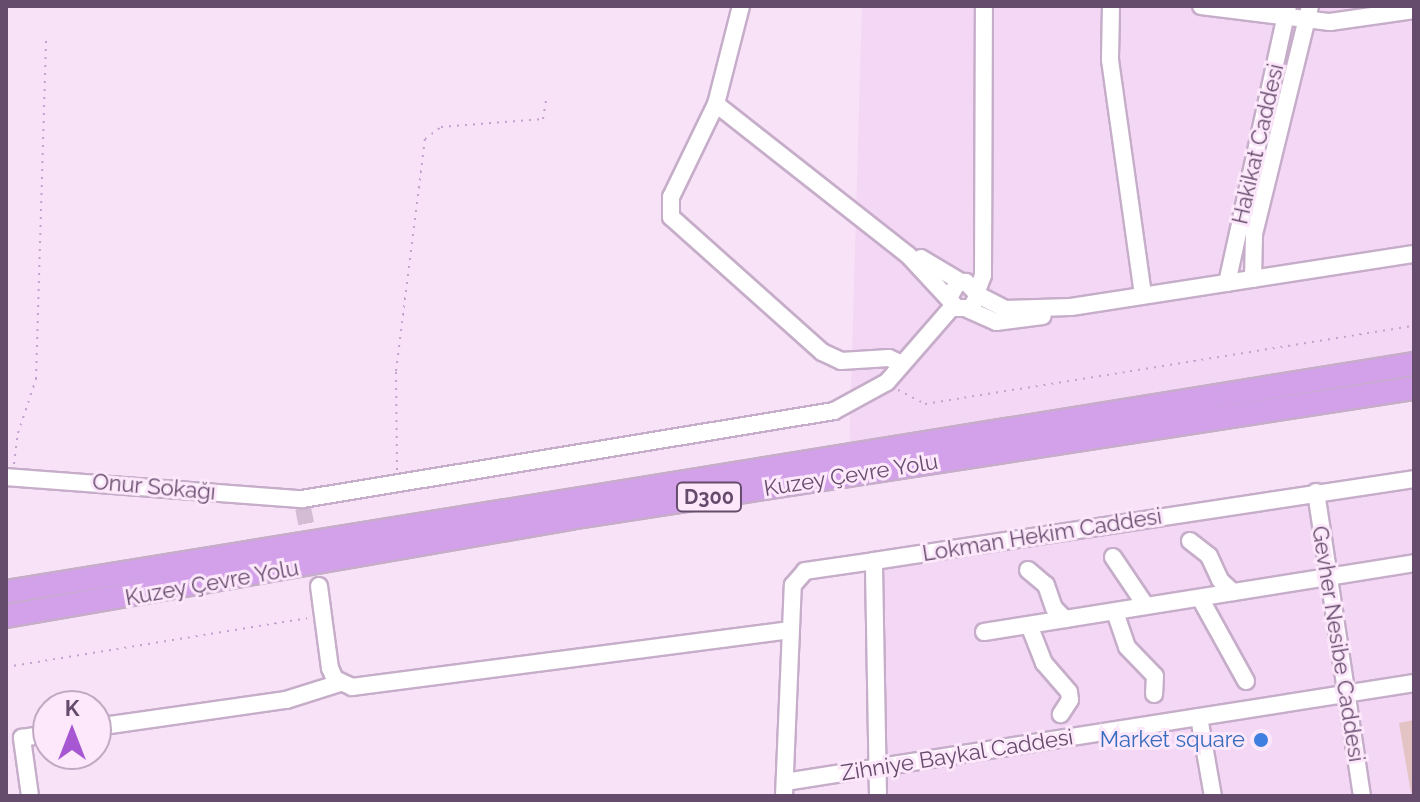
<!DOCTYPE html>
<meta charset="utf-8">
<style>
body{margin:0}
#map{position:relative;width:1420px;height:802px;overflow:hidden;background:#f8e2f7;font-family:Raleway,sans-serif}
div>[style]{position:absolute}
[style*='--x']{left:calc(var(--x)*1px);top:calc(var(--y)*1px);width:calc(var(--w)*1px);rotate:calc(var(--a)*1deg)}
.residential>*{inset:0;background:#f3d7f4}
.green>*{inset:0;background:#e3c3c3}
.minor-tunnel>*{height:16px;margin-top:-8px;transform-origin:0;background:repeating-linear-gradient(90deg,#d3bcd4 0 16px,transparent 0 24px)}
.path>*{height:2px;margin-top:-1px;transform-origin:0;background:repeating-linear-gradient(90deg,#c5a1ce 0 2px,transparent 0 8px)}
.roads{filter:drop-shadow(2px 0 #c6adc9) drop-shadow(-2px 0 #c6adc9) drop-shadow(0 2px #c6adc9) drop-shadow(0 -2px #c6adc9)}
.minor>*{height:16px;margin:-8px;padding:0 8px;transform-origin:8px;border-radius:8px;background:#fff}
.highway>*{height:22px;margin:-11px;padding:0 11px;transform-origin:11px;border-radius:11px;background:#d3a0ea}
.dots>*{width:22px;height:22px;translate:-50% -50%;box-sizing:border-box;border:4px solid #fce7fb;border-radius:50%}
span{translate:-50% -50%;white-space:nowrap;text-align:center;line-height:1.15;-webkit-text-stroke:6px #fce7fb;paint-order:stroke}
.shield-label span{padding:2px 6px;background:#fce7fb;border:2px solid;border-radius:6px;-webkit-text-stroke-width:0}
.shield-label{font-size:20px;color:#654c6c;font-weight:700}
.street-label{font-size:22px;color:#654c6c}
.shop-label{font-size:22px;color:#366cbe}
.right{translate:-100% -50%;text-align:right}
.frame{position:absolute;inset:0;border:8px solid #654c6c;pointer-events:none}
.north{position:absolute;left:32px;top:690px;width:80px;height:80px;box-sizing:border-box;background:#fce7fb;border:2px solid #c0a9c2;border-radius:50%;rotate:0deg;font-size:22px;font-weight:700;line-height:32px;text-align:center;color:#654c6c}
.north::after{content:'';display:block;margin:auto;width:28px;height:36px;background:#a757d2;clip-path:polygon(50% 0,100% 100%,50% 72%,0 100%)}
</style>
<div id="map">
<div class="residential">
<i style="clip-path:polygon(862px 6px,1414px 6px,1414px 374px,849px 463px)"></i>
<i style="clip-path:polygon(1414px 477px,1414px 796px,876px 796px,881px 563px)"></i>
</div>
<div class="green">
<i style="clip-path:polygon(1414px 720px,1414px 792px,1411px 793px,1399px 723px)"></i>
</div>
<div class="minor-tunnel">
<i style="--x:303;--y:508;--w:80;--a:78.4"></i>
</div>
<div class="path">
<i style="--x:898;--y:390;--w:30;--a:27"></i>
<i style="--x:925;--y:404;--w:495;--a:-9.1"></i>
<i style="--x:14;--y:464;--w:31;--a:-83"></i>
<i style="--x:18;--y:433;--w:57;--a:-71.6"></i>
<i style="--x:36;--y:379;--w:344;--a:-88.3"></i>
<i style="--x:397;--y:470;--w:99;--a:-90.6"></i>
<i style="--x:396;--y:371;--w:234;--a:-82.9"></i>
<i style="--x:425;--y:139;--w:20;--a:-37"></i>
<i style="--x:441;--y:127;--w:102;--a:-4.5"></i>
<i style="--x:543;--y:119;--w:19;--a:-81"></i>
<i style="--x:6;--y:667;--w:305;--a:-9.2"></i>
</div>
<div class="roads">
<div class="minor">
<i style="--x:741;--y:6;--w:101;--a:104.3"></i>
<i style="--x:716;--y:104;--w:103;--a:115.8"></i>
<i style="--x:671;--y:197;--w:20;--a:90"></i>
<i style="--x:671;--y:217;--w:203;--a:41.8"></i>
<i style="--x:822;--y:352;--w:21;--a:25"></i>
<i style="--x:841;--y:361;--w:48;--a:-3.6"></i>
<i style="--x:889;--y:358;--w:14;--a:25"></i>
<i style="--x:1111;--y:6;--w:54;--a:91.1"></i>
<i style="--x:1110;--y:60;--w:237;--a:82"></i>
<i style="--x:1201;--y:6;--w:130;--a:7.1"></i>
<i style="--x:1330;--y:22;--w:85;--a:-8.1"></i>
<i style="--x:716;--y:104;--w:244;--a:38.2"></i>
<i style="--x:908;--y:255;--w:72;--a:47.2"></i>
<i style="--x:957;--y:308;--w:14;--a:0"></i>
<i style="--x:971;--y:308;--w:15;--a:-62"></i>
<i style="--x:978;--y:295;--w:18;--a:-133"></i>
<i style="--x:966;--y:282;--w:9;--a:167"></i>
<i style="--x:957;--y:284;--w:14;--a:120"></i>
<i style="--x:921;--y:258;--w:47;--a:31"></i>
<i style="--x:1253;--y:279;--w:45;--a:-88.7"></i>
<i style="--x:1254;--y:234;--w:235;--a:-76.2"></i>
<i style="--x:1227;--y:283;--w:284;--a:-77.6"></i>
<i style="--x:977;--y:291;--w:17;--a:-69"></i>
<i style="--x:983;--y:275;--w:269;--a:-89.8"></i>
<i style="--x:978;--y:295;--w:30;--a:27"></i>
<i style="--x:1005;--y:309;--w:66;--a:-1.7"></i>
<i style="--x:1071;--y:307;--w:347;--a:-8.8"></i>
<i style="--x:967;--y:309;--w:32;--a:24"></i>
<i style="--x:996;--y:322;--w:47;--a:-7.3"></i>
<i style="--x:6;--y:477;--w:297;--a:4.3"></i>
<i style="--x:302;--y:499;--w:539;--a:-9.39"></i>
<i style="--x:834;--y:411;--w:60;--a:-28.7"></i>
<i style="--x:887;--y:382;--w:102;--a:-49"></i>
<i style="--x:1316;--y:492;--w:307;--a:81.4"></i>
<i style="--x:1190;--y:541;--w:24;--a:38"></i>
<i style="--x:1209;--y:556;--w:26;--a:65"></i>
<i style="--x:1220;--y:580;--w:18;--a:43"></i>
<i style="--x:1113;--y:557;--w:59;--a:56"></i>
<i style="--x:1028;--y:570;--w:23;--a:40"></i>
<i style="--x:1046;--y:585;--w:24;--a:71"></i>
<i style="--x:1054;--y:608;--w:16;--a:45"></i>
<i style="--x:319;--y:586;--w:83;--a:82.4"></i>
<i style="--x:330;--y:668;--w:12;--a:66"></i>
<i style="--x:335;--y:679;--w:19;--a:25"></i>
<i style="--x:352;--y:687;--w:442;--a:-7.4"></i>
<i style="--x:1200;--y:598;--w:95;--a:61"></i>
<i style="--x:1115;--y:612;--w:37;--a:71"></i>
<i style="--x:1127;--y:647;--w:40;--a:46"></i>
<i style="--x:1155;--y:676;--w:18;--a:93"></i>
<i style="--x:1029;--y:625;--w:41;--a:68.5"></i>
<i style="--x:1044;--y:663;--w:38;--a:49"></i>
<i style="--x:1069;--y:692;--w:8;--a:83"></i>
<i style="--x:1070;--y:700;--w:17;--a:123"></i>
<i style="--x:984;--y:632;--w:436;--a:-9.1"></i>
<i style="--x:1199;--y:717;--w:80;--a:80"></i>
<i style="--x:96;--y:727;--w:192;--a:-8.1"></i>
<i style="--x:286;--y:700;--w:57;--a:-17.5"></i>
<i style="--x:785;--y:782;--w:637;--a:-8.94"></i>
<i style="--x:30;--y:796;--w:59;--a:-97.9"></i>
<i style="--x:22;--y:738;--w:26;--a:-9"></i>
<i style="--x:784;--y:796;--w:211;--a:-87.6"></i>
<i style="--x:793;--y:585;--w:18;--a:-49"></i>
<i style="--x:805;--y:571;--w:70;--a:-8.2"></i>
<i style="--x:878;--y:796;--w:235;--a:-91"></i>
<i style="--x:874;--y:561;--w:546;--a:-8.63"></i>
</div>
<div class="highway">
<i style="--x:6;--y:592;--w:1426;--a:-9.2"></i>
<i style="--x:6;--y:616;--w:572;--a:-9.86"></i>
<i style="--x:570;--y:518;--w:854;--a:-8.76"></i>
</div>
</div>
<div class="dots">
<i style="left:1261px;top:740px;background:#3f7fe0"></i>
</div>
<div class="shield-label">
<span style="left:709px;top:497px">D300</span>
</div>
<div class="street-label">
<span style="left:1258px;top:144px;rotate:-77deg">Hakikat Caddesi</span>
<span style="left:851px;top:475px;rotate:-9deg">Kuzey Çevre Yolu</span>
<span style="left:154px;top:487px;rotate:5deg">Onur Sokağı</span>
<span style="left:1042px;top:535px;rotate:-9deg">Lokman Hekim Caddesi</span>
<span style="left:212px;top:583px;rotate:-10deg">Kuzey Çevre Yolu</span>
<span style="left:1338px;top:644px;rotate:81deg">Gevher Nesibe Caddesi</span>
<span style="left:957px;top:755px;rotate:-9deg">Zihniye Baykal Caddesi</span>
</div>
<div class="shop-label">
<span class="right" style="left:1245px;top:740px">Market square</span>
</div>
<div class="frame"></div>
<div class="north">K</div>
</div>
